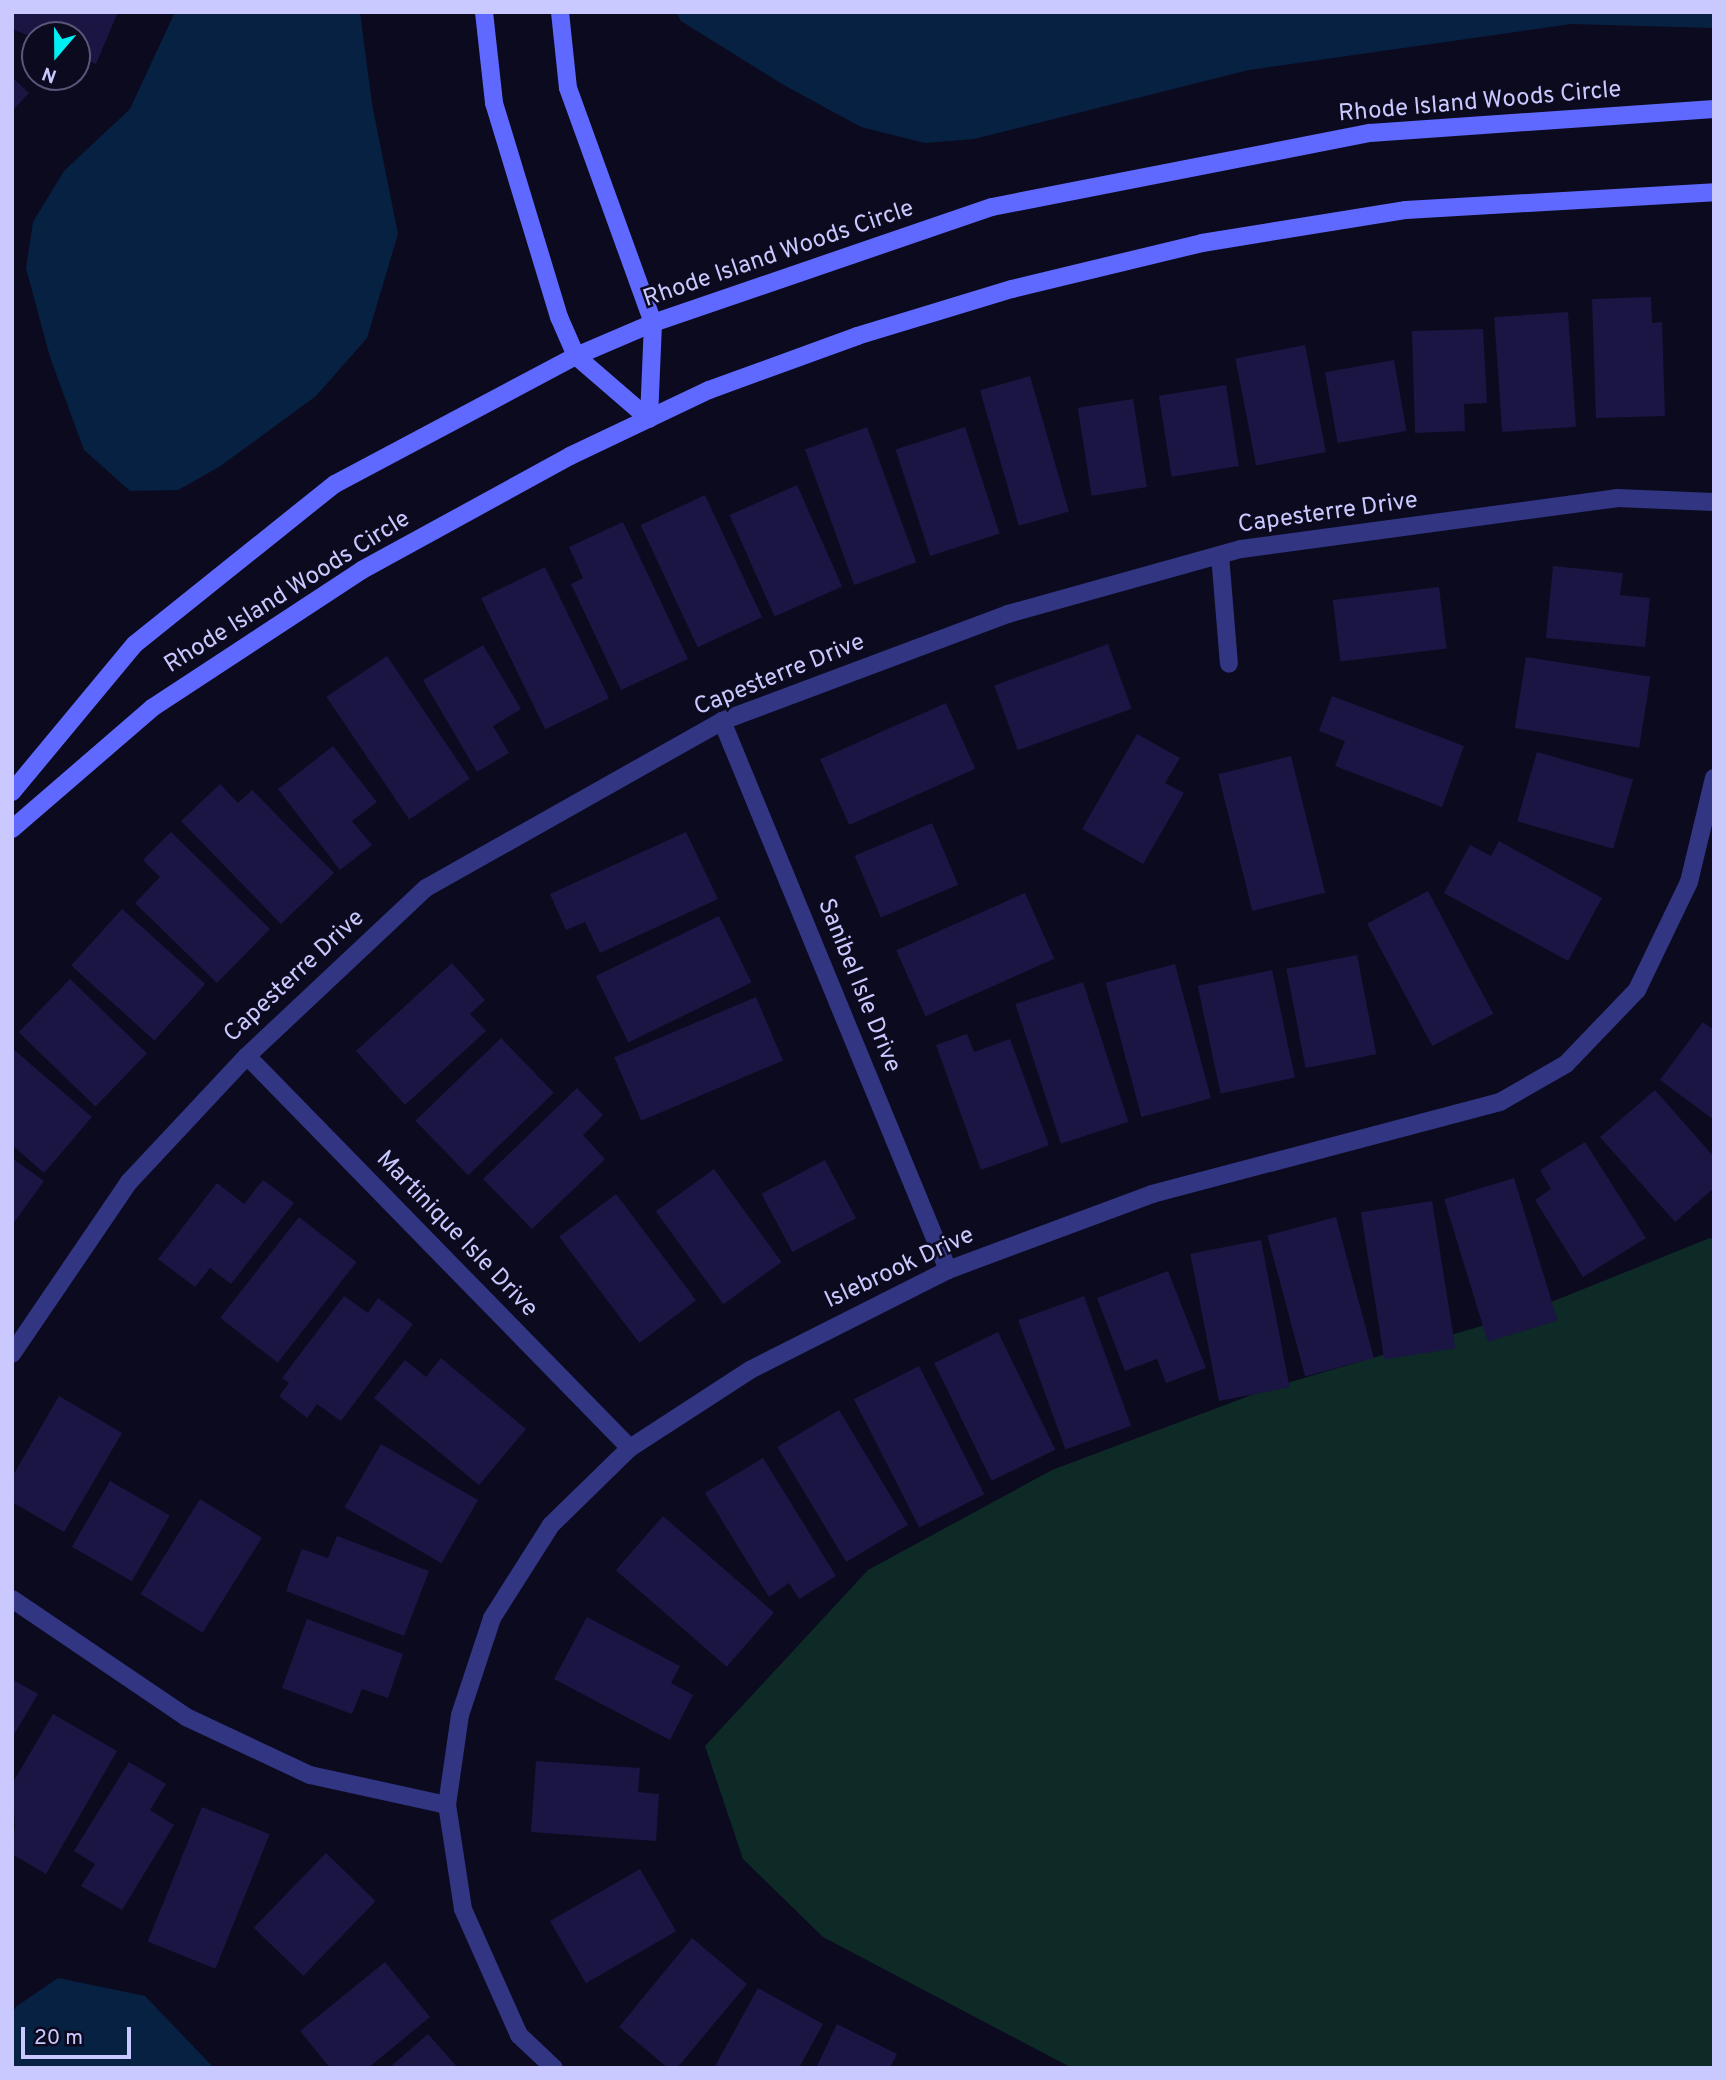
<!DOCTYPE html>
<style>
body{margin:0}
#map{position:relative;width:1726px;height:2080px;overflow:hidden;background:#0c0a1f;font-family:Overpass,sans-serif}
div>[style]{position:absolute}
[style*='--x']{left:calc(var(--x)*1px);top:calc(var(--y)*1px);width:calc(var(--w)*1px);rotate:calc(var(--a)*1deg)}
.green>*{inset:0;background:#0d2a26}
.water>*{inset:0;background:#072142}
.building>*{inset:0;background:#1a1542;transform-origin:0 0}
.lane>*{height:18px;margin:-9px;padding:0 9px;transform-origin:9px;border-radius:9px;background:#313582}
.street>*{height:18px;margin:-9px;padding:0 9px;transform-origin:9px;border-radius:9px;background:#313582}
.secondary>*{height:18px;margin:-9px;padding:0 9px;transform-origin:9px;border-radius:9px;background:#6069ff}
span{translate:-50% -50%;white-space:nowrap;text-align:center;line-height:1.15;-webkit-text-stroke:5px #0c0a1f;paint-order:stroke}
.street-label{font-size:24px;color:#cac9ff}
.frame{position:absolute;inset:0;border:14px solid #cac9ff;pointer-events:none}
.north{position:absolute;left:21px;top:21px;width:70px;height:70px;box-sizing:border-box;background:#0c0a1f;border:2px solid #585679;border-radius:50%;rotate:200deg;font-size:19px;font-weight:700;line-height:28px;text-align:center;color:#cac9ff}
.north::after{content:'';display:block;margin:auto;width:24px;height:32px;background:#00eff4;clip-path:polygon(50% 0,100% 100%,50% 72%,0 100%)}
.scale{position:absolute;left:21px;top:2027px;width:110px;height:32px;box-sizing:border-box;border:4px solid #cac9ff;border-top:0;padding-left:9px;font-size:21px;line-height:24px;white-space:nowrap;color:#cac9ff;-webkit-text-stroke:5px #0c0a1f;paint-order:stroke}
</style>
<div id="map">
<div class="green">
<i style="clip-path:polygon(1710px 1238px,1714px 1239px,1714px 2068px,1072px 2068px,823px 1937px,743px 1859px,705px 1746px,868px 1570px,1052px 1470px,1270px 1388px,1519px 1315px)"></i>
</div>
<div class="water">
<i style="clip-path:polygon(175px 12px,360px 12px,372px 104px,398px 234px,367px 338px,316px 396px,219px 467px,178px 490px,130px 491px,84px 450px,50px 357px,26px 268px,33px 222px,64px 171px,130px 109px)"></i>
<i style="clip-path:polygon(676px 12px,1714px 12px,1714px 28px,1571px 24px,1249px 70px,974px 139px,925px 143px,861px 127px,782px 84px,681px 21px)"></i>
<i style="clip-path:polygon(58px 1978px,145px 1996px,214px 2068px,12px 2068px,12px 2013px,17px 2006px)"></i>
</div>
<div class="building">
<i style="clip-path:polygon(12px 12px,118px 12px,96px 64px,77px 56px,77px 35px,35px 35px,35px 38px,12px 29px)"></i>
<i style="clip-path:polygon(12px 77px,29px 93px,12px 111px)"></i>
<i style="clip-path:polygon(1651px 297px,1652px 323px,1662px 322px,1665px 416px,1596px 418px,1592px 299px)"></i>
<i style="left:1568px;top:312px;width:115px;height:74px;rotate:86deg"></i>
<i style="clip-path:polygon(1483px 329px,1487px 403px,1464px 404px,1465px 431px,1415px 433px,1412px 331px)"></i>
<i style="left:1305px;top:345px;width:109px;height:71px;rotate:79deg"></i>
<i style="left:1394px;top:360px;width:72px;height:70px;rotate:80deg"></i>
<i style="left:1030px;top:376px;width:141px;height:52px;rotate:74deg"></i>
<i style="left:1226px;top:385px;width:82px;height:68px;rotate:81deg"></i>
<i style="left:1133px;top:399px;width:89px;height:56px;rotate:81deg"></i>
<i style="left:867px;top:427px;width:144px;height:66px;rotate:70deg"></i>
<i style="left:965px;top:427px;width:112px;height:73px;rotate:72deg"></i>
<i style="left:797px;top:485px;width:111px;height:74px;rotate:66deg"></i>
<i style="left:705px;top:495px;width:135px;height:71px;rotate:65deg"></i>
<i style="clip-path:polygon(623px 522px,688px 659px,621px 690px,571px 584px,583px 578px,569px 547px)"></i>
<i style="clip-path:polygon(1553px 566px,1623px 573px,1620px 595px,1650px 598px,1645px 647px,1546px 638px)"></i>
<i style="left:545px;top:567px;width:146px;height:71px;rotate:64deg"></i>
<i style="left:1439px;top:587px;width:62px;height:107px;rotate:83deg"></i>
<i style="left:1108px;top:644px;width:69px;height:121px;rotate:70deg"></i>
<i style="clip-path:polygon(483px 645px,521px 709px,493px 726px,509px 753px,477px 772px,423px 680px)"></i>
<i style="left:387px;top:656px;width:148px;height:73px;rotate:56deg"></i>
<i style="left:1526px;top:657px;width:126px;height:72px;rotate:9deg"></i>
<i style="clip-path:polygon(1332px 696px,1464px 746px,1442px 807px,1335px 766px,1345px 741px,1319px 731px)"></i>
<i style="left:946px;top:703px;width:72px;height:138px;rotate:66deg"></i>
<i style="clip-path:polygon(1137px 734px,1180px 758px,1165px 783px,1184px 793px,1143px 864px,1082px 829px)"></i>
<i style="clip-path:polygon(333px 746px,377px 802px,352px 821px,372px 845px,340px 870px,278px 789px)"></i>
<i style="left:1537px;top:752px;width:100px;height:72px;rotate:16deg"></i>
<i style="left:1291px;top:756px;width:141px;height:75px;rotate:76deg"></i>
<i style="clip-path:polygon(220px 784px,238px 803px,252px 790px,334px 873px,281px 924px,181px 821px)"></i>
<i style="left:932px;top:823px;width:67px;height:84px;rotate:67deg"></i>
<i style="clip-path:polygon(171px 832px,270px 929px,217px 983px,135px 903px,160px 877px,143px 860px)"></i>
<i style="clip-path:polygon(686px 832px,718px 899px,600px 953px,585px 922px,566px 930px,550px 894px)"></i>
<i style="clip-path:polygon(1499px 841px,1602px 898px,1568px 961px,1444px 893px,1470px 845px,1491px 856px)"></i>
<i style="left:1428px;top:891px;width:139px;height:69px;rotate:62deg"></i>
<i style="left:1025px;top:893px;width:72px;height:141px;rotate:66deg"></i>
<i style="left:122px;top:909px;width:112px;height:76px;rotate:42deg"></i>
<i style="left:719px;top:916px;width:74px;height:137px;rotate:64deg"></i>
<i style="left:1357px;top:955px;width:101px;height:72px;rotate:79deg"></i>
<i style="clip-path:polygon(452px 963px,485px 1000px,470px 1014px,486px 1031px,405px 1105px,356px 1051px)"></i>
<i style="left:1175px;top:964px;width:139px;height:72px;rotate:75deg"></i>
<i style="left:1272px;top:970px;width:110px;height:76px;rotate:78deg"></i>
<i style="left:70px;top:979px;width:107px;height:74px;rotate:44deg"></i>
<i style="left:1083px;top:982px;width:147px;height:71px;rotate:72deg"></i>
<i style="left:756px;top:997px;width:69px;height:154px;rotate:67deg"></i>
<i style="clip-path:polygon(1703px 1022px,1714px 1030px,1714px 1120px,1660px 1080px)"></i>
<i style="clip-path:polygon(967px 1034px,974px 1052px,1010px 1039px,1049px 1145px,981px 1170px,936px 1045px)"></i>
<i style="left:501px;top:1038px;width:76px;height:119px;rotate:46deg"></i>
<i style="clip-path:polygon(12px 1048px,92px 1117px,44px 1173px,12px 1145px)"></i>
<i style="clip-path:polygon(577px 1088px,603px 1115px,583px 1135px,605px 1159px,532px 1229px,483px 1179px)"></i>
<i style="clip-path:polygon(1655px 1090px,1714px 1157px,1714px 1188px,1675px 1222px,1600px 1137px)"></i>
<i style="clip-path:polygon(1585px 1142px,1646px 1238px,1583px 1277px,1535px 1200px,1551px 1189px,1540px 1170px)"></i>
<i style="clip-path:polygon(12px 1158px,44px 1181px,12px 1225px)"></i>
<i style="left:825px;top:1160px;width:66px;height:72px;rotate:62deg"></i>
<i style="left:714px;top:1169px;width:115px;height:72px;rotate:54deg"></i>
<i style="left:1514px;top:1178px;width:149px;height:73px;rotate:73deg"></i>
<i style="clip-path:polygon(263px 1180px,294px 1203px,231px 1284px,210px 1268px,195px 1287px,158px 1259px,217px 1183px,244px 1204px)"></i>
<i style="left:616px;top:1194px;width:133px;height:71px;rotate:53deg"></i>
<i style="left:1432px;top:1201px;width:149px;height:72px;rotate:81deg"></i>
<i style="left:299px;top:1217px;width:73px;height:128px;rotate:38deg"></i>
<i style="left:1336px;top:1217px;width:146px;height:71px;rotate:75deg"></i>
<i style="left:1261px;top:1240px;width:150px;height:72px;rotate:79deg"></i>
<i style="clip-path:polygon(1168px 1271px,1206px 1368px,1166px 1383px,1157px 1359px,1125px 1371px,1097px 1298px)"></i>
<i style="clip-path:polygon(344px 1296px,368px 1313px,378px 1298px,413px 1324px,341px 1421px,317px 1404px,307px 1418px,279px 1396px,289px 1383px,282px 1378px)"></i>
<i style="left:1084px;top:1296px;width:138px;height:70px;rotate:70deg"></i>
<i style="left:998px;top:1332px;width:131px;height:71px;rotate:64deg"></i>
<i style="clip-path:polygon(441px 1358px,526px 1429px,479px 1485px,374px 1398px,405px 1360px,426px 1377px)"></i>
<i style="left:919px;top:1366px;width:144px;height:73px;rotate:63deg"></i>
<i style="clip-path:polygon(59px 1396px,122px 1433px,64px 1532px,12px 1502px,12px 1477px)"></i>
<i style="left:839px;top:1410px;width:134px;height:72px;rotate:59deg"></i>
<i style="left:381px;top:1444px;width:112px;height:73px;rotate:30deg"></i>
<i style="clip-path:polygon(763px 1458px,836px 1576px,799px 1599px,789px 1583px,769px 1597px,705px 1493px)"></i>
<i style="left:110px;top:1481px;width:69px;height:76px;rotate:30deg"></i>
<i style="left:200px;top:1499px;width:73px;height:112px;rotate:32deg"></i>
<i style="left:663px;top:1516px;width:147px;height:72px;rotate:41deg"></i>
<i style="clip-path:polygon(337px 1536px,429px 1571px,404px 1636px,286px 1591px,302px 1549px,328px 1558px)"></i>
<i style="clip-path:polygon(587px 1617px,680px 1666px,671px 1683px,693px 1695px,670px 1740px,554px 1679px)"></i>
<i style="clip-path:polygon(307px 1619px,403px 1654px,388px 1698px,362px 1689px,352px 1714px,282px 1688px)"></i>
<i style="clip-path:polygon(12px 1679px,38px 1694px,12px 1738px)"></i>
<i style="clip-path:polygon(53px 1714px,117px 1751px,46px 1874px,12px 1854px,15px 1826px,12px 1784px)"></i>
<i style="clip-path:polygon(536px 1761px,640px 1768px,638px 1792px,659px 1794px,656px 1841px,531px 1832px)"></i>
<i style="clip-path:polygon(129px 1762px,166px 1784px,150px 1810px,174px 1825px,122px 1910px,81px 1886px,95px 1864px,74px 1851px)"></i>
<i style="left:202px;top:1807px;width:73px;height:145px;rotate:22deg"></i>
<i style="left:326px;top:1853px;width:69px;height:104px;rotate:44deg"></i>
<i style="left:640px;top:1869px;width:72px;height:104px;rotate:60deg"></i>
<i style="clip-path:polygon(692px 1938px,747px 1984px,677px 2068px,668px 2068px,619px 2027px)"></i>
<i style="clip-path:polygon(385px 1962px,430px 2017px,368px 2068px,330px 2068px,300px 2031px)"></i>
<i style="clip-path:polygon(758px 1988px,823px 2024px,799px 2068px,714px 2068px)"></i>
<i style="clip-path:polygon(837px 2024px,897px 2054px,890px 2068px,816px 2068px)"></i>
<i style="clip-path:polygon(428px 2034px,458px 2068px,389px 2068px)"></i>
</div>
<div class="lane">
<i style="--x:1220;--y:555;--w:109;--a:85.3"></i>
</div>
<div class="street">
<i style="--x:722;--y:721;--w:594;--a:67.63"></i>
<i style="--x:247;--y:1056;--w:548;--a:45.67"></i>
<i style="--x:12;--y:1354;--w:208;--a:-55.8"></i>
<i style="--x:129;--y:1182;--w:173;--a:-46.9"></i>
<i style="--x:247;--y:1056;--w:245;--a:-43.2"></i>
<i style="--x:426;--y:888;--w:340;--a:-29.4"></i>
<i style="--x:722;--y:721;--w:305;--a:-20.5"></i>
<i style="--x:1008;--y:614;--w:242;--a:-15.6"></i>
<i style="--x:1241;--y:549;--w:379;--a:-7.7"></i>
<i style="--x:1617;--y:498;--w:97;--a:2.4"></i>
<i style="--x:12;--y:1599;--w:210;--a:34.1"></i>
<i style="--x:186;--y:1717;--w:137;--a:25.1"></i>
<i style="--x:310;--y:1775;--w:140;--a:12.4"></i>
<i style="--x:554;--y:2068;--w:48;--a:-136.7"></i>
<i style="--x:519;--y:2035;--w:138;--a:-114"></i>
<i style="--x:463;--y:1909;--w:105;--a:-98.7"></i>
<i style="--x:447;--y:1805;--w:91;--a:-81.8"></i>
<i style="--x:460;--y:1715;--w:102;--a:-71.7"></i>
<i style="--x:492;--y:1618;--w:110;--a:-57.6"></i>
<i style="--x:551;--y:1525;--w:110;--a:-44.3"></i>
<i style="--x:630;--y:1448;--w:143;--a:-33"></i>
<i style="--x:750;--y:1370;--w:222;--a:-26.8"></i>
<i style="--x:948;--y:1270;--w:218;--a:-20.4"></i>
<i style="--x:1152;--y:1194;--w:360;--a:-14.8"></i>
<i style="--x:1500;--y:1102;--w:76;--a:-29.9"></i>
<i style="--x:1566;--y:1064;--w:103;--a:-46.2"></i>
<i style="--x:1637;--y:990;--w:120;--a:-64.3"></i>
<i style="--x:1689;--y:882;--w:107;--a:-76.5"></i>
</div>
<div class="secondary">
<i style="--x:484;--y:12;--w:92;--a:83.7"></i>
<i style="--x:494;--y:103;--w:224;--a:73.1"></i>
<i style="--x:559;--y:317;--w:43;--a:66.4"></i>
<i style="--x:576;--y:356;--w:96;--a:40.8"></i>
<i style="--x:560;--y:12;--w:76;--a:84"></i>
<i style="--x:568;--y:88;--w:250;--a:70.1"></i>
<i style="--x:653;--y:323;--w:96;--a:92.4"></i>
<i style="--x:12;--y:792;--w:192;--a:-50.3"></i>
<i style="--x:135;--y:644;--w:256;--a:-38.7"></i>
<i style="--x:335;--y:484;--w:273;--a:-28"></i>
<i style="--x:576;--y:356;--w:84;--a:-23.2"></i>
<i style="--x:653;--y:323;--w:358;--a:-18.9"></i>
<i style="--x:992;--y:207;--w:385;--a:-11.1"></i>
<i style="--x:1370;--y:133;--w:345;--a:-4"></i>
<i style="--x:12;--y:829;--w:185;--a:-40.8"></i>
<i style="--x:152;--y:708;--w:251;--a:-33.3"></i>
<i style="--x:362;--y:570;--w:237;--a:-28.7"></i>
<i style="--x:570;--y:456;--w:154;--a:-25.4"></i>
<i style="--x:709;--y:390;--w:158;--a:-20"></i>
<i style="--x:857;--y:336;--w:162;--a:-16.9"></i>
<i style="--x:1012;--y:289;--w:195;--a:-13.6"></i>
<i style="--x:1202;--y:243;--w:207;--a:-9.2"></i>
<i style="--x:1406;--y:210;--w:309;--a:-3.3"></i>
</div>
<div class="street-label">
<span style="left:1480px;top:103px;rotate:-5deg">Rhode Island Woods Circle</span>
<span style="left:779px;top:255px;rotate:-19deg">Rhode Island Woods Circle</span>
<span style="left:1328px;top:514px;rotate:-8deg">Capesterre Drive</span>
<span style="left:288px;top:593px;rotate:-32deg">Rhode Island Woods Circle</span>
<span style="left:780px;top:676px;rotate:-22deg">Capesterre Drive</span>
<span style="left:295px;top:977px;rotate:-43deg">Capesterre Drive</span>
<span style="left:858px;top:986px;rotate:68deg">Sanibel Isle Drive</span>
<span style="left:456px;top:1235px;rotate:46deg">Martinique Isle Drive</span>
<span style="left:900px;top:1269px;rotate:-25deg">Islebrook Drive</span>
</div>
<div class="frame"></div>
<div class="north">N</div>
<div class="scale">20 m</div>
</div>
